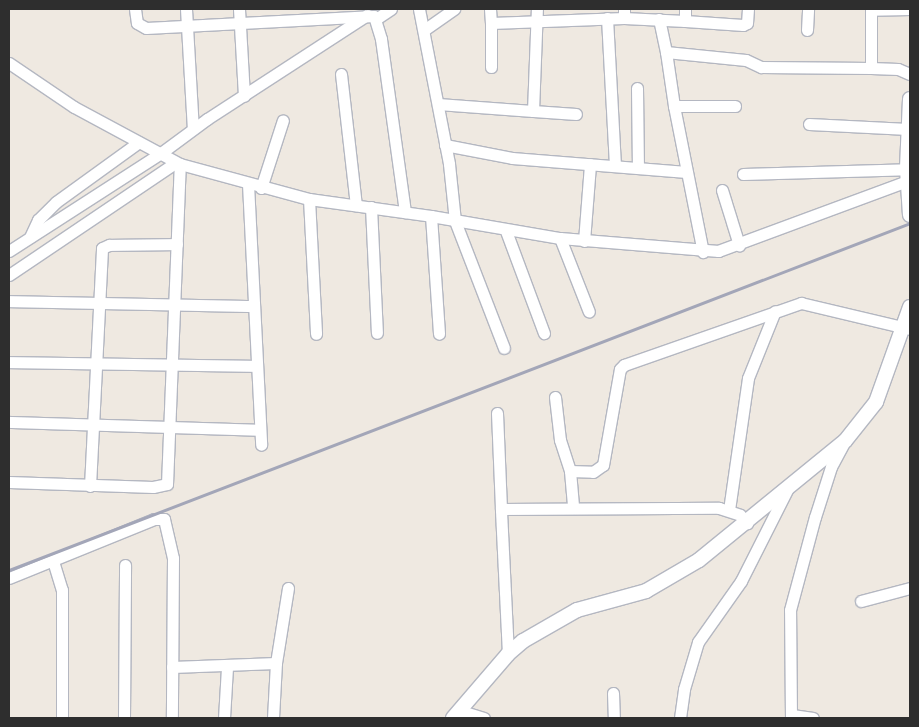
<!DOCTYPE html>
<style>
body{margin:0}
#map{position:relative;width:919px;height:727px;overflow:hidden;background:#efe9e1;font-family:"Archivo Narrow",sans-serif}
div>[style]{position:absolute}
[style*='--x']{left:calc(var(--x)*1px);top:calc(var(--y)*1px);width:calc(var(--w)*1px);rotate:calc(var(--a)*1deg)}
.roads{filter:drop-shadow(1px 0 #b4b7c1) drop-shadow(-1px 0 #b4b7c1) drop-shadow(0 1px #b4b7c1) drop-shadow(0 -1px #b4b7c1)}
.minor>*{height:11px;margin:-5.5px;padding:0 5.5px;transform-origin:5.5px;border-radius:5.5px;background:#fff}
.tertiary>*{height:14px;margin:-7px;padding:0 7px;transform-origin:7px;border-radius:7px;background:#fff}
.rail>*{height:3px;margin:-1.5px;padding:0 1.5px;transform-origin:1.5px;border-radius:1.5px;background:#a3a6b8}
span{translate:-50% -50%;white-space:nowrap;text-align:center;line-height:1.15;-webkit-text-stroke:4px #fff;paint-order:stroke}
.frame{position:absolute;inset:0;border:10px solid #2e2e2e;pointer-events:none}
</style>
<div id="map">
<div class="roads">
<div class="minor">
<i style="--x:135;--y:9;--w:14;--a:82"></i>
<i style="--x:137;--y:23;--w:10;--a:29"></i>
<i style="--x:146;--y:28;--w:228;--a:-3"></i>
<i style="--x:374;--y:16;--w:24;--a:73"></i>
<i style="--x:381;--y:39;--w:175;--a:82.1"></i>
<i style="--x:186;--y:9;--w:120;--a:86.7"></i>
<i style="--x:239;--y:9;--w:87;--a:86.7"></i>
<i style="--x:419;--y:9;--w:158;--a:79"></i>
<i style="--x:449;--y:164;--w:57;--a:84"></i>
<i style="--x:455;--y:221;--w:136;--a:68.9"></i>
<i style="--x:490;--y:9;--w:14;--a:86"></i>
<i style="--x:491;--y:23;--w:133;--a:-2.2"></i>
<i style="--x:624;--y:18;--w:9;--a:-90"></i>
<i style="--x:910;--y:9;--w:39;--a:179"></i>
<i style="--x:871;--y:10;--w:58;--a:90"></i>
<i style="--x:871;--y:68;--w:27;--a:2"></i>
<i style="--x:898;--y:69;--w:13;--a:23"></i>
<i style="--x:607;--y:18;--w:148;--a:86.9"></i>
<i style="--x:624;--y:18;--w:61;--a:2.8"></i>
<i style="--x:685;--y:21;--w:12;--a:-90"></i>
<i style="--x:376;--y:19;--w:18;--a:-34"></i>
<i style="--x:659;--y:19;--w:34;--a:78"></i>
<i style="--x:685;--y:21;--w:58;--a:3.9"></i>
<i style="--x:743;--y:25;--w:4;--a:-27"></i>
<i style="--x:747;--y:23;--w:14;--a:-86"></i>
<i style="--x:491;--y:23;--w:44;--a:90"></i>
<i style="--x:424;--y:30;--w:37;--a:-35"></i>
<i style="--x:807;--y:30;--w:21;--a:-87"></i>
<i style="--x:9;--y:63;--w:78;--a:34.1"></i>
<i style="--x:74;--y:107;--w:120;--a:28.3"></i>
<i style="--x:180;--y:164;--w:134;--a:15.2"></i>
<i style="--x:309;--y:199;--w:123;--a:7.9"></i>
<i style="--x:431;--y:216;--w:131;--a:9.7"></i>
<i style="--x:560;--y:238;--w:159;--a:4.7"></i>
<i style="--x:718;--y:251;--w:202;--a:-20.3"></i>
<i style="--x:341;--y:74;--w:132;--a:83.5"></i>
<i style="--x:637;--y:88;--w:79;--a:89.3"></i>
<i style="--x:438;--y:104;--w:95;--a:4.2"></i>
<i style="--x:533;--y:111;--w:102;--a:-87.8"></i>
<i style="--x:674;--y:106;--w:149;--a:78.8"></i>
<i style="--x:735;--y:106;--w:61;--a:180"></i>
<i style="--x:674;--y:106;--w:55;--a:-98.4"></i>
<i style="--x:666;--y:52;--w:80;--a:5.7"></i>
<i style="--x:746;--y:60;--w:17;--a:25"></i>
<i style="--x:761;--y:67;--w:110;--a:0.5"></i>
<i style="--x:533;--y:111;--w:43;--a:4"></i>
<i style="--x:809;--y:124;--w:99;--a:2.9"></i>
<i style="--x:445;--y:145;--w:68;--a:11"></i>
<i style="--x:512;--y:158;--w:175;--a:4.6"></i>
<i style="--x:743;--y:174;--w:164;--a:-1.7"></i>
<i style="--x:248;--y:184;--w:261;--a:87.1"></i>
<i style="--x:261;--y:188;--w:71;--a:-72.1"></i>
<i style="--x:722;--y:190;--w:58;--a:72.8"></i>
<i style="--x:309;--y:199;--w:135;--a:87"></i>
<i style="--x:371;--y:207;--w:126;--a:87.3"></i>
<i style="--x:431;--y:216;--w:118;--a:86.1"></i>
<i style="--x:506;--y:231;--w:109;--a:69.6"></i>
<i style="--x:30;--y:237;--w:19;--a:-65"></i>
<i style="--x:38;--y:220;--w:25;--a:-45"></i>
<i style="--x:56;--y:202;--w:102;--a:-35.9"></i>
<i style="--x:560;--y:238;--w:79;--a:68.6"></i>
<i style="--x:584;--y:241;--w:77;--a:-85.5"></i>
<i style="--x:9;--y:251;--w:181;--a:-32.8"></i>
<i style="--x:161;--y:153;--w:57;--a:-36.5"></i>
<i style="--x:207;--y:119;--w:191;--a:-33"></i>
<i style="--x:9;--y:275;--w:200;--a:-34"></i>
<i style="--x:9;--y:301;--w:245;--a:1.2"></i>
<i style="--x:9;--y:362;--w:248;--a:0.9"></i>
<i style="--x:555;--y:397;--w:43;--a:83.4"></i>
<i style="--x:560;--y:440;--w:33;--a:72"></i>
<i style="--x:570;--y:471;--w:37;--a:85"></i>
<i style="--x:497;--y:413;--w:96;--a:87.6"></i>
<i style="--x:9;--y:422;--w:251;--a:1.8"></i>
<i style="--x:570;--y:471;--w:23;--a:2"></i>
<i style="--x:593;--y:472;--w:12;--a:-35"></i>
<i style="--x:603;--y:465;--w:97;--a:-80"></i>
<i style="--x:620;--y:369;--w:6;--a:-45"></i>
<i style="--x:624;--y:365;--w:188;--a:-19.3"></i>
<i style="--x:801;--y:303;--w:112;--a:13.4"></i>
<i style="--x:9;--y:482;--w:144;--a:2"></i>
<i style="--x:153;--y:487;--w:14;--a:-12"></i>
<i style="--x:167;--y:484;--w:320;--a:-87.7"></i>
<i style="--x:90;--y:486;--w:238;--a:-87.1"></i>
<i style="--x:102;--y:248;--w:8;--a:-23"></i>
<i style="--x:109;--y:245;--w:68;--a:-0.8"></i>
<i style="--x:729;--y:510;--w:133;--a:-81.8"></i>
<i style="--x:748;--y:378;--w:72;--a:-68.1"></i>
<i style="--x:53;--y:561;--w:30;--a:73"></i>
<i style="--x:62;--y:590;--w:128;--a:90"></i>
<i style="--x:9;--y:578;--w:157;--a:-22.1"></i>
<i style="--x:154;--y:519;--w:10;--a:0"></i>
<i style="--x:164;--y:519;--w:40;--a:77"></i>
<i style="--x:173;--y:558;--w:160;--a:90.4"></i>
<i style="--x:861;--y:601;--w:51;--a:-14.9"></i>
<i style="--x:508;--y:654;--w:145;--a:-92.8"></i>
<i style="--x:501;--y:509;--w:218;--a:-0.3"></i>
<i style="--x:719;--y:508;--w:22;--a:18"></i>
<i style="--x:740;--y:515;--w:11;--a:49"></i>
<i style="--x:172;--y:667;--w:104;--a:-2.2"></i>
<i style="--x:613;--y:693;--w:25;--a:88"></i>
<i style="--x:458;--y:710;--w:27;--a:17"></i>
<i style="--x:792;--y:715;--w:21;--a:8"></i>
<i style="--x:124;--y:718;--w:153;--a:-89.6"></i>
<i style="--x:224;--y:718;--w:51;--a:-86.6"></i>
<i style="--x:273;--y:718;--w:55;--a:-86.9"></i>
<i style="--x:276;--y:663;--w:76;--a:-80.9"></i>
<i style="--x:680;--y:718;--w:29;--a:-82"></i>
<i style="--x:684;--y:689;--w:49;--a:-73.4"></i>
<i style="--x:698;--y:642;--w:75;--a:-54.8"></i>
<i style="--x:741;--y:581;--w:102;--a:-63.2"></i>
<i style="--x:791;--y:718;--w:108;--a:-90.5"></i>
<i style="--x:790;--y:610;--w:96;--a:-75"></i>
<i style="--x:815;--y:517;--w:52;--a:-72.3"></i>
<i style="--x:831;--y:467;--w:26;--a:-62"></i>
</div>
<div class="tertiary">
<i style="--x:910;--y:99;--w:70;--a:92.5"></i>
<i style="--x:907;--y:169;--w:46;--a:86.3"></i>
<i style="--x:453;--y:718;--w:84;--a:-49.3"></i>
<i style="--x:508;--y:654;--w:20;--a:-41"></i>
<i style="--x:523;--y:641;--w:62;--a:-29.9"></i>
<i style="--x:577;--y:610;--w:72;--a:-15.4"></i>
<i style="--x:646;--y:591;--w:61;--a:-30.3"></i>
<i style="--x:699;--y:560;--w:188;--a:-39.2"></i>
<i style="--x:845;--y:441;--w:50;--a:-51.5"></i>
<i style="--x:876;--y:402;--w:101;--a:-70.3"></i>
</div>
</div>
<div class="rail">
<i style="--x:9;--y:570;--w:966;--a:-21.06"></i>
</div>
<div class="frame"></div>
</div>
